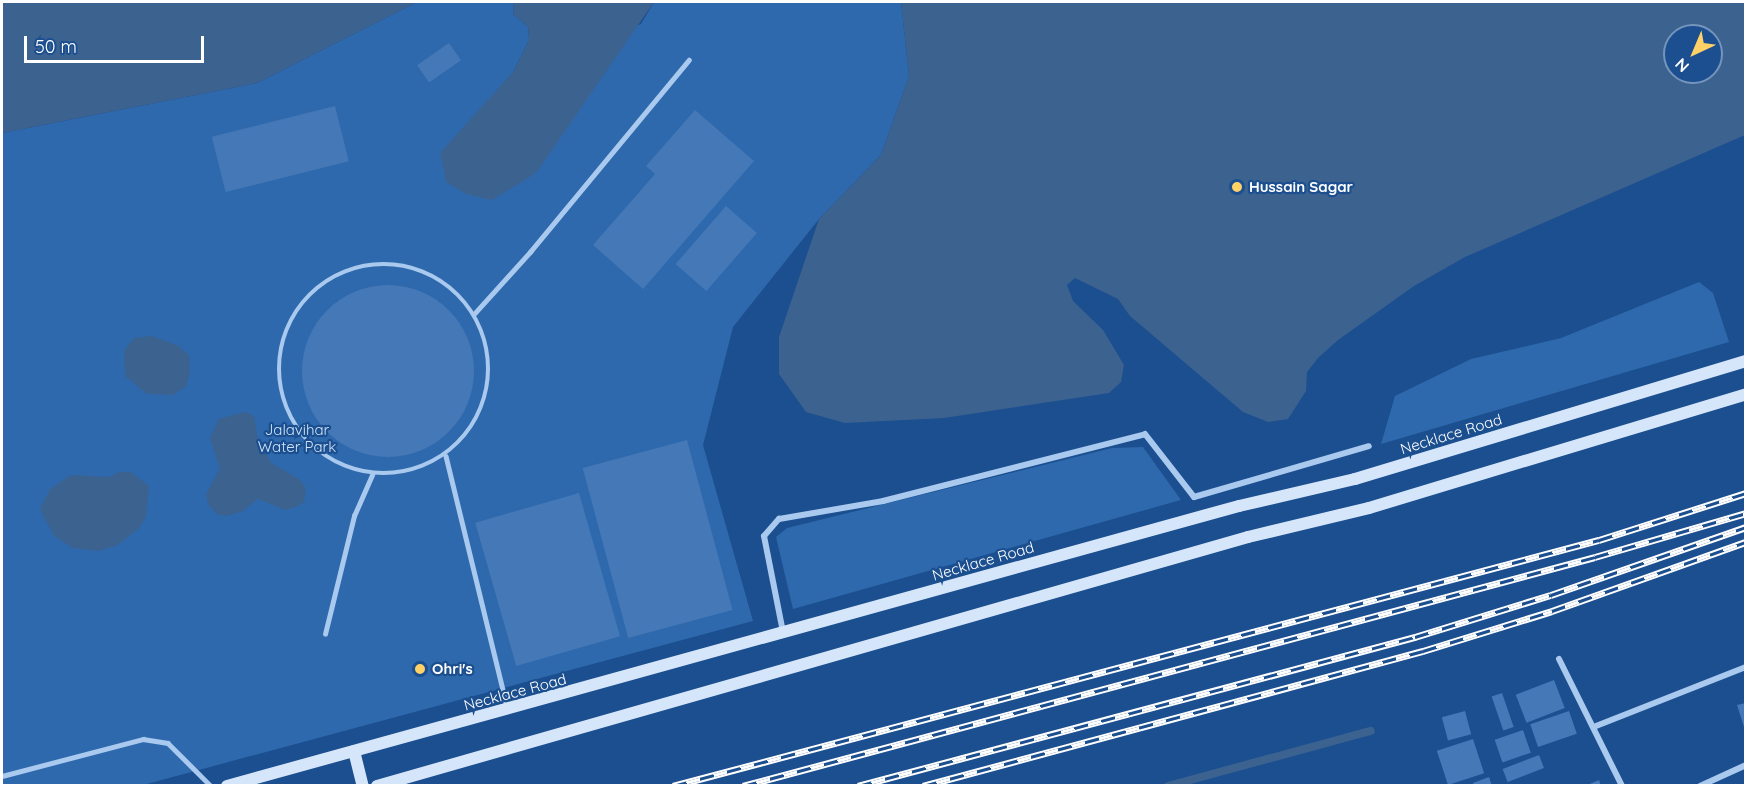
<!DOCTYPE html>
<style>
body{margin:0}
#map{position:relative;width:1747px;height:787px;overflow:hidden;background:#1b4f8f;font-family:Quicksand,sans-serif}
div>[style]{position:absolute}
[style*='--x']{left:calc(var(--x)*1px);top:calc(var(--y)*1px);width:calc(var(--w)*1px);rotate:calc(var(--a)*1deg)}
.green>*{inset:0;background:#2e69ad}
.water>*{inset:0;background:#3c6290}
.stream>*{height:8px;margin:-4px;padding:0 4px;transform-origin:4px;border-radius:4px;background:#3c6290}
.building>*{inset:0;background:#4478b7;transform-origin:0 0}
.round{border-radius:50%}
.lane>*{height:4.5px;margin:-2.25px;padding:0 2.25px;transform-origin:2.25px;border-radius:2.25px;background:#a9c9ee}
.lane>.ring{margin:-2.25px;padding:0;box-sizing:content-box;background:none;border:4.5px solid #a9c9ee;border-radius:50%}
.street>*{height:6px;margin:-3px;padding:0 3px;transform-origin:3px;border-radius:3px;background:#a9c9ee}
.secondary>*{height:12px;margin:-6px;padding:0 6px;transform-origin:6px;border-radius:6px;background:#d6e6fa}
.rail>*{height:7px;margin-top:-3.5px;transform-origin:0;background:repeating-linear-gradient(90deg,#1b4f8f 0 14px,#fff 0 28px);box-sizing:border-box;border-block:2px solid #fff}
.dots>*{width:16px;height:16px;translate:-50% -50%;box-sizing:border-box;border:3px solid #1b4f8f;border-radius:50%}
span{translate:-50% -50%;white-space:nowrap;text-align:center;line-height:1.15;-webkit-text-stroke:4.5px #1b4f8f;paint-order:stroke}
.poi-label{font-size:15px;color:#fff;font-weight:700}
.left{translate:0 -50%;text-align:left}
.park-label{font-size:15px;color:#cfe3fa}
.street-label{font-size:15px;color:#fff}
.frame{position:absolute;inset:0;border:3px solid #fff;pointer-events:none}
.north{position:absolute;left:1663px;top:24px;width:60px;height:60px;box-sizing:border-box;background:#1b4f8f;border:2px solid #7695bc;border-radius:50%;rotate:224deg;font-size:16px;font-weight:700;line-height:24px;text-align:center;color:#fff}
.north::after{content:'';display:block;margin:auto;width:21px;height:27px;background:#ffd166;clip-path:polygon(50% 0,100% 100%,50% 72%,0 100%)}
.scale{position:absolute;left:24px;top:36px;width:180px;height:27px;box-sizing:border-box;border:3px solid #fff;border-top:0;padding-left:8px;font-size:18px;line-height:21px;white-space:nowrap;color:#fff;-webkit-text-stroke:4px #1b4f8f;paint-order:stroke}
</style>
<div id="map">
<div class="green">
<i style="clip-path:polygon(417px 2px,514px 2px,513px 14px,528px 27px,529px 40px,513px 72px,641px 24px,654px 2px,901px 2px,909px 76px,881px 155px,819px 219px,733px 327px,703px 445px,753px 621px,143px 785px,2px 786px,2px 133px,257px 83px)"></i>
<i style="clip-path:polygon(1699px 282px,1713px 293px,1729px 342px,1381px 444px,1395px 396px,1471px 359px,1561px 338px)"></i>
<i style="clip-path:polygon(1143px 447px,1181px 500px,793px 609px,776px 537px,787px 528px,1112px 448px)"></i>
</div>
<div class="water">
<i style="clip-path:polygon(2px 2px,417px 2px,257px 83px,2px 133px)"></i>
<i style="clip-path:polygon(514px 2px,654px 2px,536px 173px,492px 200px,466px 194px,446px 182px,440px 153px,513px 72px,529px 40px,528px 27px,513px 14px)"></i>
<i style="clip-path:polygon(evenodd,901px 2px,1745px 2px,1745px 135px,1465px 257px,1414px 286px,1338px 340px,1318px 358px,1307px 372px,1306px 391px,1288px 419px,1268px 422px,1243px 412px,1130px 316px,1118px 299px,1075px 278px,1067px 285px,1073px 301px,1103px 330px,1124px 365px,1121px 382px,1109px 393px,944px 418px,845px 423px,806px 412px,779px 374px,779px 337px,819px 219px,881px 155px,909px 76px,901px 2px,1675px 36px,1711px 36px,1711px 72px,1675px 72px,1675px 36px)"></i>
<i style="clip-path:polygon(151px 336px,177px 345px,189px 355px,190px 372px,186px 386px,173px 395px,147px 394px,125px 376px,124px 351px,134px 338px)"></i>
<i style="clip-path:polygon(244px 412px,254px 416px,258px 439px,271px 463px,299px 479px,306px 488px,304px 502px,296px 507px,285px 510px,258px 499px,243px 511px,226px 516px,218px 515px,208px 504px,206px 494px,220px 469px,210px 438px,219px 419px)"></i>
<i style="clip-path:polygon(119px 472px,131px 472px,149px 486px,146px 517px,139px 528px,118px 545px,98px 551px,73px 548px,54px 536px,40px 509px,50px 489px,71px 475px,110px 477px)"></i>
</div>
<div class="stream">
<i style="--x:1168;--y:786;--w:210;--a:-15.2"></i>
</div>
<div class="building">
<i style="left:449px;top:43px;width:21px;height:39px;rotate:55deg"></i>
<i style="left:335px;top:106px;width:57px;height:127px;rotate:76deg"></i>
<i style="clip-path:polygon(695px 110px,754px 161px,643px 289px,593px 245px,655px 174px,646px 166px)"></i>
<i style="left:726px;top:206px;width:41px;height:77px;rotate:41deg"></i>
<i class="round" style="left:302px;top:285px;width:172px;height:172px"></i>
<i style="left:687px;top:440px;width:176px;height:108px;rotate:75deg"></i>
<i style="left:579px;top:493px;width:149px;height:108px;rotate:74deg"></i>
<i style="left:1554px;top:680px;width:30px;height:41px;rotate:69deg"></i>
<i style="left:1502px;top:693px;width:36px;height:11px;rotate:71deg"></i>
<i style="clip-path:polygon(1746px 703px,1746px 730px,1745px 730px,1737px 705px)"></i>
<i style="left:1465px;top:711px;width:24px;height:24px;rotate:75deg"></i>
<i style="left:1569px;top:711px;width:24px;height:41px;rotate:71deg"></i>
<i style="left:1523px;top:730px;width:24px;height:30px;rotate:71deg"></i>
<i style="left:1473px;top:739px;width:36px;height:38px;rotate:72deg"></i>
<i style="left:1539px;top:755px;width:14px;height:39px;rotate:69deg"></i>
<i style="clip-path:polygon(1489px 777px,1492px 786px,1474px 786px,1473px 783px)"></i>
<i style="clip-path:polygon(1599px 780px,1601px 786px,1585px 786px)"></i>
</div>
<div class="lane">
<i class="ring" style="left:279px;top:264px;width:205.5px;height:205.5px"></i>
<i style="--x:474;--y:314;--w:84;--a:-47.9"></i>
<i style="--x:530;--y:252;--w:249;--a:-50.4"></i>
<i style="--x:446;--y:456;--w:258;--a:76.3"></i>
<i style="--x:325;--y:634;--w:122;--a:-76.2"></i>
<i style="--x:354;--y:516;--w:45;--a:-66.3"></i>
<i style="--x:2;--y:776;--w:146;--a:-14.7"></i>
<i style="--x:143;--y:739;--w:25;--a:9"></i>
<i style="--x:168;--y:743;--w:61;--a:45"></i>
</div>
<div class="street">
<i style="--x:783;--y:632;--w:98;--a:-101.2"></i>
<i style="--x:764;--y:536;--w:23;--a:-49"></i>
<i style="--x:779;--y:519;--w:106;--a:-9.8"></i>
<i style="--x:883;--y:501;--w:270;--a:-14.3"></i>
<i style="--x:1145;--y:434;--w:80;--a:52.1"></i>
<i style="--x:1194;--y:497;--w:182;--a:-16.2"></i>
<i style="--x:1559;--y:659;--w:142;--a:63.6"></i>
<i style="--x:1596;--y:726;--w:161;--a:-21.5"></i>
<i style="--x:1700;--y:786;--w:51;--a:-24.5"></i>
</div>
<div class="secondary">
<i style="--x:354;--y:751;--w:36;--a:76"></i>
<i style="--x:227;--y:786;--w:1050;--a:-15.47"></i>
<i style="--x:1239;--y:506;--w:119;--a:-13.1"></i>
<i style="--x:1355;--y:479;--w:408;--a:-16.8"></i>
<i style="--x:377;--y:786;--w:906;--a:-15.95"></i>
<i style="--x:1248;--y:537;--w:124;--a:-13.5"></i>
<i style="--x:1369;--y:508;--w:394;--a:-16.8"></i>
</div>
<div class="rail">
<i style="--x:673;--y:786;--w:958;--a:-14.88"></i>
<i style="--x:1599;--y:540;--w:154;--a:-17.7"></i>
<i style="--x:743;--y:786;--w:882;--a:-15.04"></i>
<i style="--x:1595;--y:557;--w:157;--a:-16.2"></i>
<i style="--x:858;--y:786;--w:577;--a:-14.98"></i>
<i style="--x:1415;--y:637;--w:142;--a:-17.2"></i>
<i style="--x:1551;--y:595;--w:207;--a:-19.2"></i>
<i style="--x:923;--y:786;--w:518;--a:-15.11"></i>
<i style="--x:1423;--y:651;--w:135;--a:-17.2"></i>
<i style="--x:1552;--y:611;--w:206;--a:-19.6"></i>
</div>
<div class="dots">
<i style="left:1237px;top:187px;background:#ffd166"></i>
<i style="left:420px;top:669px;background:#ffd166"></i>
</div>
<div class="poi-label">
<span class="left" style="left:1249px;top:187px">Hussain Sagar</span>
<span class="left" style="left:432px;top:669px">Ohri's</span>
</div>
<div class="park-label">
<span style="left:297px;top:438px">Jalavihar<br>Water Park</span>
</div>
<div class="street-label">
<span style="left:1451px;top:434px;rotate:-17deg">Necklace Road</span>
<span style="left:983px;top:561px;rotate:-16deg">Necklace Road</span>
<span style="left:515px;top:692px;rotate:-15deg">Necklace Road</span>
</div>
<div class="frame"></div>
<div class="north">N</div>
<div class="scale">50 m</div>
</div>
